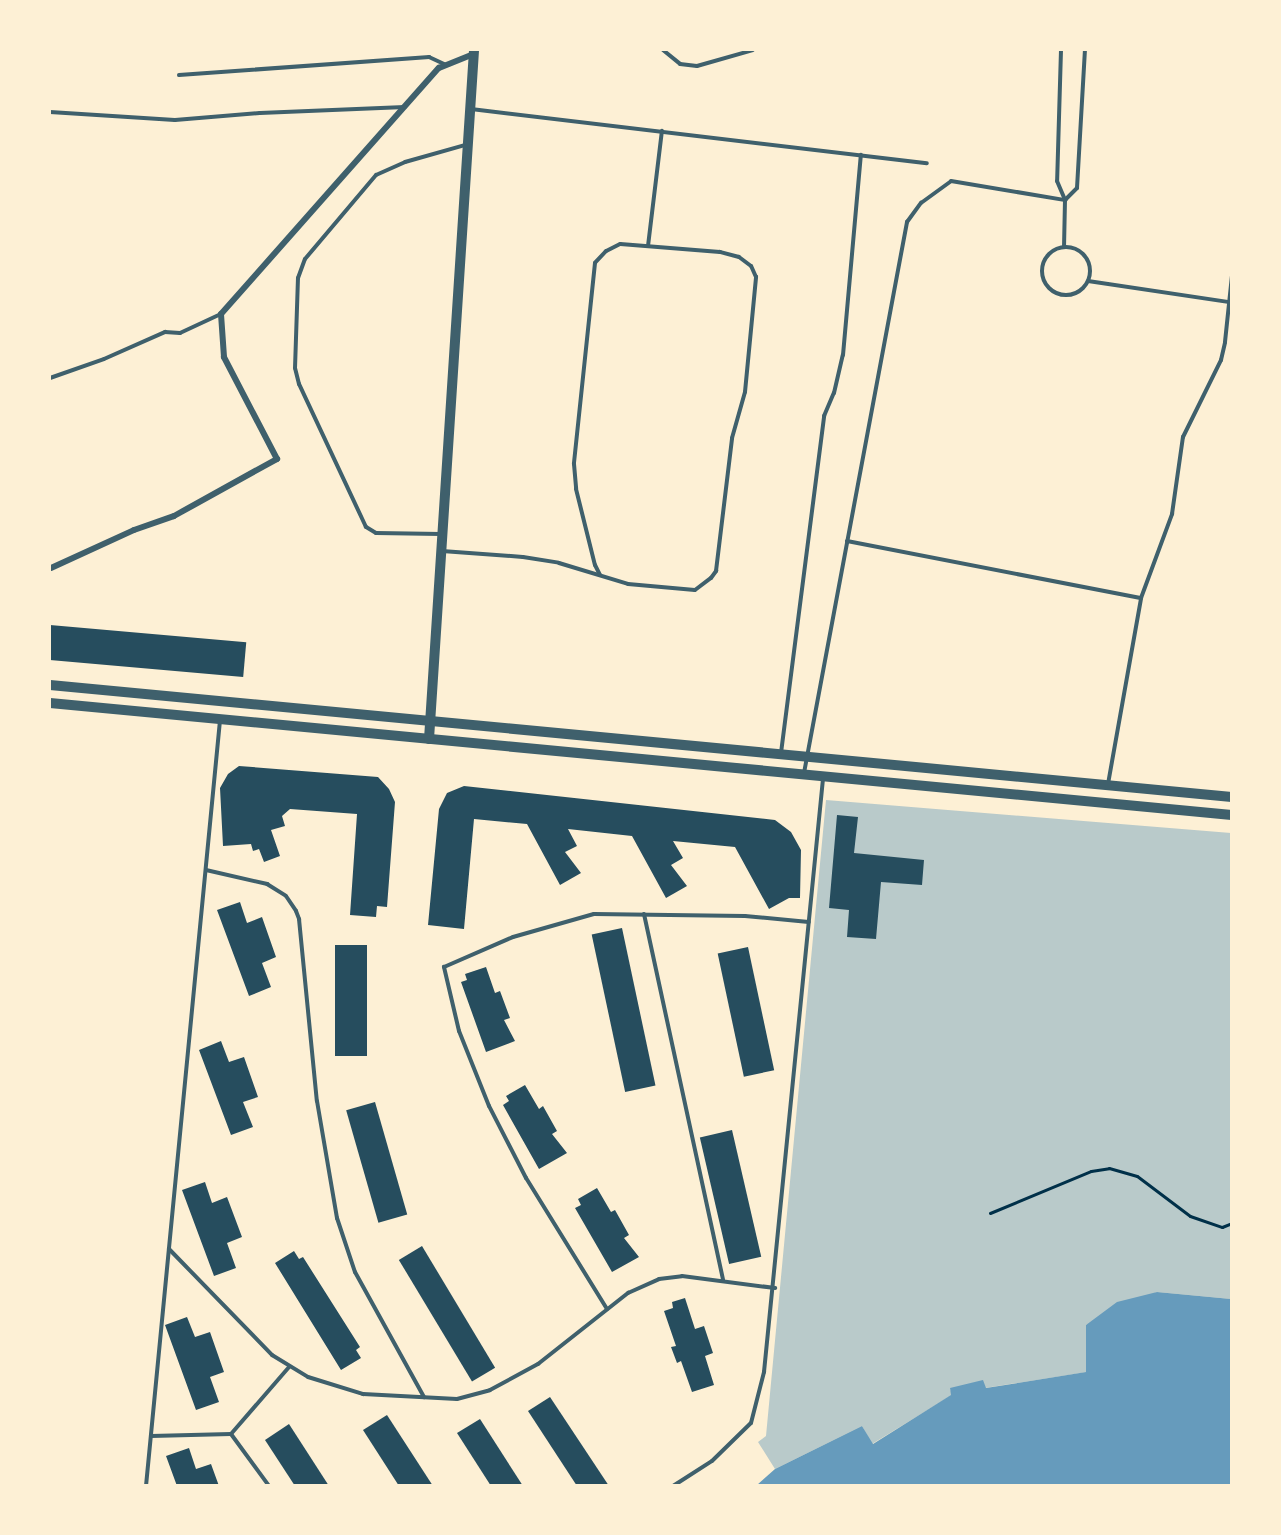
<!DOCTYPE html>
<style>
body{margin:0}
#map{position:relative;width:1281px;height:1535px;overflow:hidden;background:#fdf0d5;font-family:"Exo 2",sans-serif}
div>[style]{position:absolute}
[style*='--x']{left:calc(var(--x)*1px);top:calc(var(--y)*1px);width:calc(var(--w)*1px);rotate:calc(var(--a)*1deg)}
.green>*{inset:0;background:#b9caca}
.water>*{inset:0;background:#669bbc}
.building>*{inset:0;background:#264d5e;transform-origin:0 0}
.path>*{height:3px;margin:-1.5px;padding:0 1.5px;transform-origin:1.5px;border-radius:1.5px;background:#003049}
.service>*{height:4px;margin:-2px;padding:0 2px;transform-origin:2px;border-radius:2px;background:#3f606c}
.service>.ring{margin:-2px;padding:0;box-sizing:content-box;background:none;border:4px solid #3f606c;border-radius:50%}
.minor>*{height:6px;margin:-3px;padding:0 3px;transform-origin:3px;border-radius:3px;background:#3f606c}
.tertiary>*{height:10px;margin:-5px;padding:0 5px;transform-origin:5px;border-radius:5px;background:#3f606c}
span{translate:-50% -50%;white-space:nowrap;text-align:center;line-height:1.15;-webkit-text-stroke:5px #fdf0d5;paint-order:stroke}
.frame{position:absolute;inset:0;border:51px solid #fdf0d5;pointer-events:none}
</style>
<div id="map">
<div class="green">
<i style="clip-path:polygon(826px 800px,1231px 833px,1231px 1299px,1157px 1292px,1086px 1325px,1087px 1372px,985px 1388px,950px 1388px,952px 1395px,872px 1444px,862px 1426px,775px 1469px,758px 1442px,766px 1436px)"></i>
</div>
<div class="water">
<i style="clip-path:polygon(1157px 1292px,1231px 1299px,1231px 1485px,757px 1485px,775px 1469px,862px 1426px,873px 1444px,951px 1395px,950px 1388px,983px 1380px,986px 1388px,1086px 1372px,1086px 1325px,1117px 1302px)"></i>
</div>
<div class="building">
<i style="left:50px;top:625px;width:197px;height:35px;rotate:5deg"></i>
<i style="clip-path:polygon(239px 766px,378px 777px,389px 789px,395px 802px,387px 907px,377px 906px,376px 917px,350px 915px,357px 814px,290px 809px,282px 816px,285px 826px,271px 830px,280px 856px,264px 862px,259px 849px,253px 851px,251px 844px,223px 846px,220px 788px,228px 774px)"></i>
<i style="clip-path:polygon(464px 786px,775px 820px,791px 832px,801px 850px,800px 898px,789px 898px,769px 909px,735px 847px,673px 841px,683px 858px,671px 865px,687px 886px,666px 898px,632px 836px,568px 829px,577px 846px,565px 852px,581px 873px,560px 885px,527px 824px,474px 819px,464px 929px,428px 925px,439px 809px,447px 793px)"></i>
<i style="clip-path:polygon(837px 815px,858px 817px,854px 853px,924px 860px,922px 885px,881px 882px,876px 939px,847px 937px,849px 910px,829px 908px)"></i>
<i style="clip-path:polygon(240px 902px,247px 923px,262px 917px,276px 957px,262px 963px,271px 987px,249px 996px,217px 910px)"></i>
<i style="left:622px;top:928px;width:161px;height:31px;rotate:78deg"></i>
<i style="left:335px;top:945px;width:32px;height:111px"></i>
<i style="left:748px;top:947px;width:126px;height:31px;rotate:78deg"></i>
<i style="clip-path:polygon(486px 967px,495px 993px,500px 991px,510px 1018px,504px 1020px,515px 1041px,486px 1052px,461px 982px,467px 980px,465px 974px)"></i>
<i style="clip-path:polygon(221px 1041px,229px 1062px,244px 1057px,258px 1097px,243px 1102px,253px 1127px,231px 1135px,199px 1050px)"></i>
<i style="clip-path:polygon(525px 1085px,539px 1109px,543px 1106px,557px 1131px,552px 1134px,567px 1153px,539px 1169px,503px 1105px,509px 1101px,506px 1096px)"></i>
<i style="left:375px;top:1102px;width:117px;height:30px;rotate:74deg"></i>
<i style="left:732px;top:1130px;width:130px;height:33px;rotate:77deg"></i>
<i style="clip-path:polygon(205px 1182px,212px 1203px,227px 1197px,242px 1237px,227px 1243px,236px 1268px,214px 1276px,182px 1190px)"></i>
<i style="clip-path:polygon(597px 1188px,611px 1212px,615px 1210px,629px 1235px,624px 1238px,639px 1257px,612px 1272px,575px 1208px,581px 1205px,578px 1199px)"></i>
<i style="left:422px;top:1246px;width:142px;height:27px;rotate:59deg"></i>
<i style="clip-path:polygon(294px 1251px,299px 1259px,303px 1257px,360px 1347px,356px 1350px,361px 1358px,341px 1370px,275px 1263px)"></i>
<i style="clip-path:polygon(685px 1298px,695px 1329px,704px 1326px,713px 1353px,705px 1356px,714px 1385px,692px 1392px,681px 1361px,677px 1363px,671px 1347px,676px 1346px,664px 1311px,673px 1308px,672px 1302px)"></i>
<i style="clip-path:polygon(187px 1317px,195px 1337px,210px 1332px,224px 1372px,210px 1377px,219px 1402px,196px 1410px,165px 1325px)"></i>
<i style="clip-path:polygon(550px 1397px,609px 1486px,577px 1486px,528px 1411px)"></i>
<i style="clip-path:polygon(387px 1415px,433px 1486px,399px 1486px,363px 1430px)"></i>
<i style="clip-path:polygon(480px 1419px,523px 1486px,491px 1486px,457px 1433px)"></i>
<i style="clip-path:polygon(289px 1424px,329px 1486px,295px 1486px,265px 1440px)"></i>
<i style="clip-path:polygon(189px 1448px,196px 1469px,211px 1464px,219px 1486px,177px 1486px,166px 1456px)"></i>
</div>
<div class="path">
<i style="--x:990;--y:1213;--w:109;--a:-22.6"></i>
<i style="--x:1091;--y:1171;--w:18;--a:-9"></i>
<i style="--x:1109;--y:1168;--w:29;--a:16"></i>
<i style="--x:1137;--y:1176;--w:66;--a:37"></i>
<i style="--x:1190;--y:1216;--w:34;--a:19"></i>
<i style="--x:1222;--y:1227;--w:11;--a:-22"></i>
</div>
<div class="service">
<i style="--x:663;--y:50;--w:22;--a:39"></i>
<i style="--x:680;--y:64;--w:17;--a:7"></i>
<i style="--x:697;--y:66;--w:58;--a:-15.9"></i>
<i style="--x:1061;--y:50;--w:131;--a:91.7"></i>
<i style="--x:1057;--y:181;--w:21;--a:67"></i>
<i style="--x:1065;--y:200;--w:47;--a:91.2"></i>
<i style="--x:179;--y:75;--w:251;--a:-4.1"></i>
<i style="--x:429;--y:57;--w:19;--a:25"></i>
<i style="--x:471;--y:109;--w:459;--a:6.8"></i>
<i style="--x:50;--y:112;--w:125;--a:3.7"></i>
<i style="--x:175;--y:120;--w:85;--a:-4.7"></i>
<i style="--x:260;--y:113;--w:145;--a:-2.4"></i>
<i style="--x:1065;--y:200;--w:17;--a:-45"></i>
<i style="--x:1077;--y:188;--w:138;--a:-86.7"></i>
<i style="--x:648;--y:246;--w:116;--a:-83.1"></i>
<i class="ring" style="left:1042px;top:247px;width:44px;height:44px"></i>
<i style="--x:1088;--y:281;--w:143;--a:8.5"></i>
<i style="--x:50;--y:378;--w:57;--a:-19.4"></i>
<i style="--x:104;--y:359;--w:67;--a:-23.9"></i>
<i style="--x:165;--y:332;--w:15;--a:4"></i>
<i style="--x:180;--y:333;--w:45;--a:-24.9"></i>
<i style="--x:441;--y:534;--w:65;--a:-179.1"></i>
<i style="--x:376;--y:533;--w:12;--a:-149"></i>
<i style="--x:366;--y:527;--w:158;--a:-115.1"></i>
<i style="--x:299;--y:384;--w:16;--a:-104"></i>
<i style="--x:295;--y:368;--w:90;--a:-88.1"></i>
<i style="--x:298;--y:278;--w:20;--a:-70"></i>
<i style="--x:305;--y:259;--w:110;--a:-49.8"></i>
<i style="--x:376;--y:175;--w:32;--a:-24"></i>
<i style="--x:405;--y:162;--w:62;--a:-15.8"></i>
<i style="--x:847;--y:541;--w:299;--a:11"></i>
<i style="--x:442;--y:551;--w:81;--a:4.2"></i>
<i style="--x:523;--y:557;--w:36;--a:9"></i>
<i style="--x:559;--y:563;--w:72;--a:16.9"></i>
<i style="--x:628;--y:584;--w:67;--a:5.1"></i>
<i style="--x:695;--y:590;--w:20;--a:-37"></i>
<i style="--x:711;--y:578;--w:9;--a:-54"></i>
<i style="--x:716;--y:571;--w:134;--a:-83.1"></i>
<i style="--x:732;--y:438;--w:48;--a:-74.2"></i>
<i style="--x:745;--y:392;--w:116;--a:-84.5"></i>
<i style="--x:756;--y:277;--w:12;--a:-114"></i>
<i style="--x:751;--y:266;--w:15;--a:-143"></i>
<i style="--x:739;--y:257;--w:20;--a:-165"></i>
<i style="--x:720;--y:252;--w:100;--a:-175.4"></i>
<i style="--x:620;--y:244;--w:16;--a:153"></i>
<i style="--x:606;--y:251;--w:16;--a:133"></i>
<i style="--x:595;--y:263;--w:202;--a:96"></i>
<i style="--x:574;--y:464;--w:25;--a:85"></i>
<i style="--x:576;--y:489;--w:78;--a:76"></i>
<i style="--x:595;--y:565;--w:11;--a:63"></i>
<i style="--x:781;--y:753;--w:340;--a:-82.7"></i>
<i style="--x:824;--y:416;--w:25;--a:-67"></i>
<i style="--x:834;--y:393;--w:39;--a:-77"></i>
<i style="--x:843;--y:355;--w:201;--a:-84.9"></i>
<i style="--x:804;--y:773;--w:561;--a:-79.41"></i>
<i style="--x:907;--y:222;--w:24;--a:-54"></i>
<i style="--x:921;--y:203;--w:37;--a:-36"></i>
<i style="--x:951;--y:181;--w:116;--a:9.5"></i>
<i style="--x:1108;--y:784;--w:189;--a:-79.9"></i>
<i style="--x:1141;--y:598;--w:90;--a:-69.7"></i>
<i style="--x:1172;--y:514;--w:78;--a:-81.9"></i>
<i style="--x:1183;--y:437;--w:86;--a:-63.7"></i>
<i style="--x:1221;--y:360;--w:18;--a:-77"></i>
<i style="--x:1225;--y:342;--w:67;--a:-84"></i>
<i style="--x:206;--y:870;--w:63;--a:12.9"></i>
<i style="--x:267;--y:884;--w:22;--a:32"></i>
<i style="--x:286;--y:896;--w:18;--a:56"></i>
<i style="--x:296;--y:911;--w:9;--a:69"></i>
<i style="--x:299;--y:919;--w:183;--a:84.4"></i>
<i style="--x:317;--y:1101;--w:119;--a:80.3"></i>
<i style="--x:337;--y:1218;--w:57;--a:71.6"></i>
<i style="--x:355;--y:1272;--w:143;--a:61.1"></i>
<i style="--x:644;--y:914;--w:374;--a:77.8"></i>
<i style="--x:169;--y:1249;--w:148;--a:45.8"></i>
<i style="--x:272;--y:1355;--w:42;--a:31.4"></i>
<i style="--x:308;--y:1377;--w:58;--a:17.2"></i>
<i style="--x:363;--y:1394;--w:94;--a:3"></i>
<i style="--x:457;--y:1399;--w:34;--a:-15"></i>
<i style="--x:490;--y:1390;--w:55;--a:-28.4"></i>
<i style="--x:538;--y:1364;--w:115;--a:-38.3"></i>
<i style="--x:628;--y:1293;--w:34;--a:-24"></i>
<i style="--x:659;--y:1279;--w:23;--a:-7"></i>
<i style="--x:682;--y:1276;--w:94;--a:7.4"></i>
<i style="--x:607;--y:1309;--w:154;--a:-121.7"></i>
<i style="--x:526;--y:1178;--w:81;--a:-117.2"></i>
<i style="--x:489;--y:1106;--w:81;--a:-111.8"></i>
<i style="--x:459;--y:1031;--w:66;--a:-103.2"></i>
<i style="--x:444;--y:967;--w:75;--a:-23.5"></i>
<i style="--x:513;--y:937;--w:84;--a:-15.9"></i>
<i style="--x:594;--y:914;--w:151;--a:0.8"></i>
<i style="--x:745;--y:916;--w:64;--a:5.4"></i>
<i style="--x:231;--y:1434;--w:64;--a:53.8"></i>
<i style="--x:151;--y:1436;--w:80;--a:-1.4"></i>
<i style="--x:231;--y:1434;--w:89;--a:-49.1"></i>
<i style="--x:146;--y:1486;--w:770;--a:-84.48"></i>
<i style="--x:673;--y:1486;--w:46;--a:-32.7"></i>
<i style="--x:712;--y:1461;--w:54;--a:-44.3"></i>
<i style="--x:751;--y:1423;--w:53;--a:-75.7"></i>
<i style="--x:764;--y:1372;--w:596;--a:-84.32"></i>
</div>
<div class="minor">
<i style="--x:51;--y:568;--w:91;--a:-24.6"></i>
<i style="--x:134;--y:530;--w:42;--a:-19.3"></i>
<i style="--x:174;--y:516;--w:118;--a:-29"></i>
<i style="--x:277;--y:459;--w:115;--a:-117.5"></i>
<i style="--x:224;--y:357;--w:43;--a:-94"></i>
<i style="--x:221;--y:314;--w:329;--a:-48.5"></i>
<i style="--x:439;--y:68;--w:38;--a:-22"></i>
</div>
<div class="tertiary">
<i style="--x:50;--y:685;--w:1187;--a:5.41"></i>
<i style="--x:50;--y:703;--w:1187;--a:5.41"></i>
<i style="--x:429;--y:739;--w:690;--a:-86.26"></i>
</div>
<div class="frame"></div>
</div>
